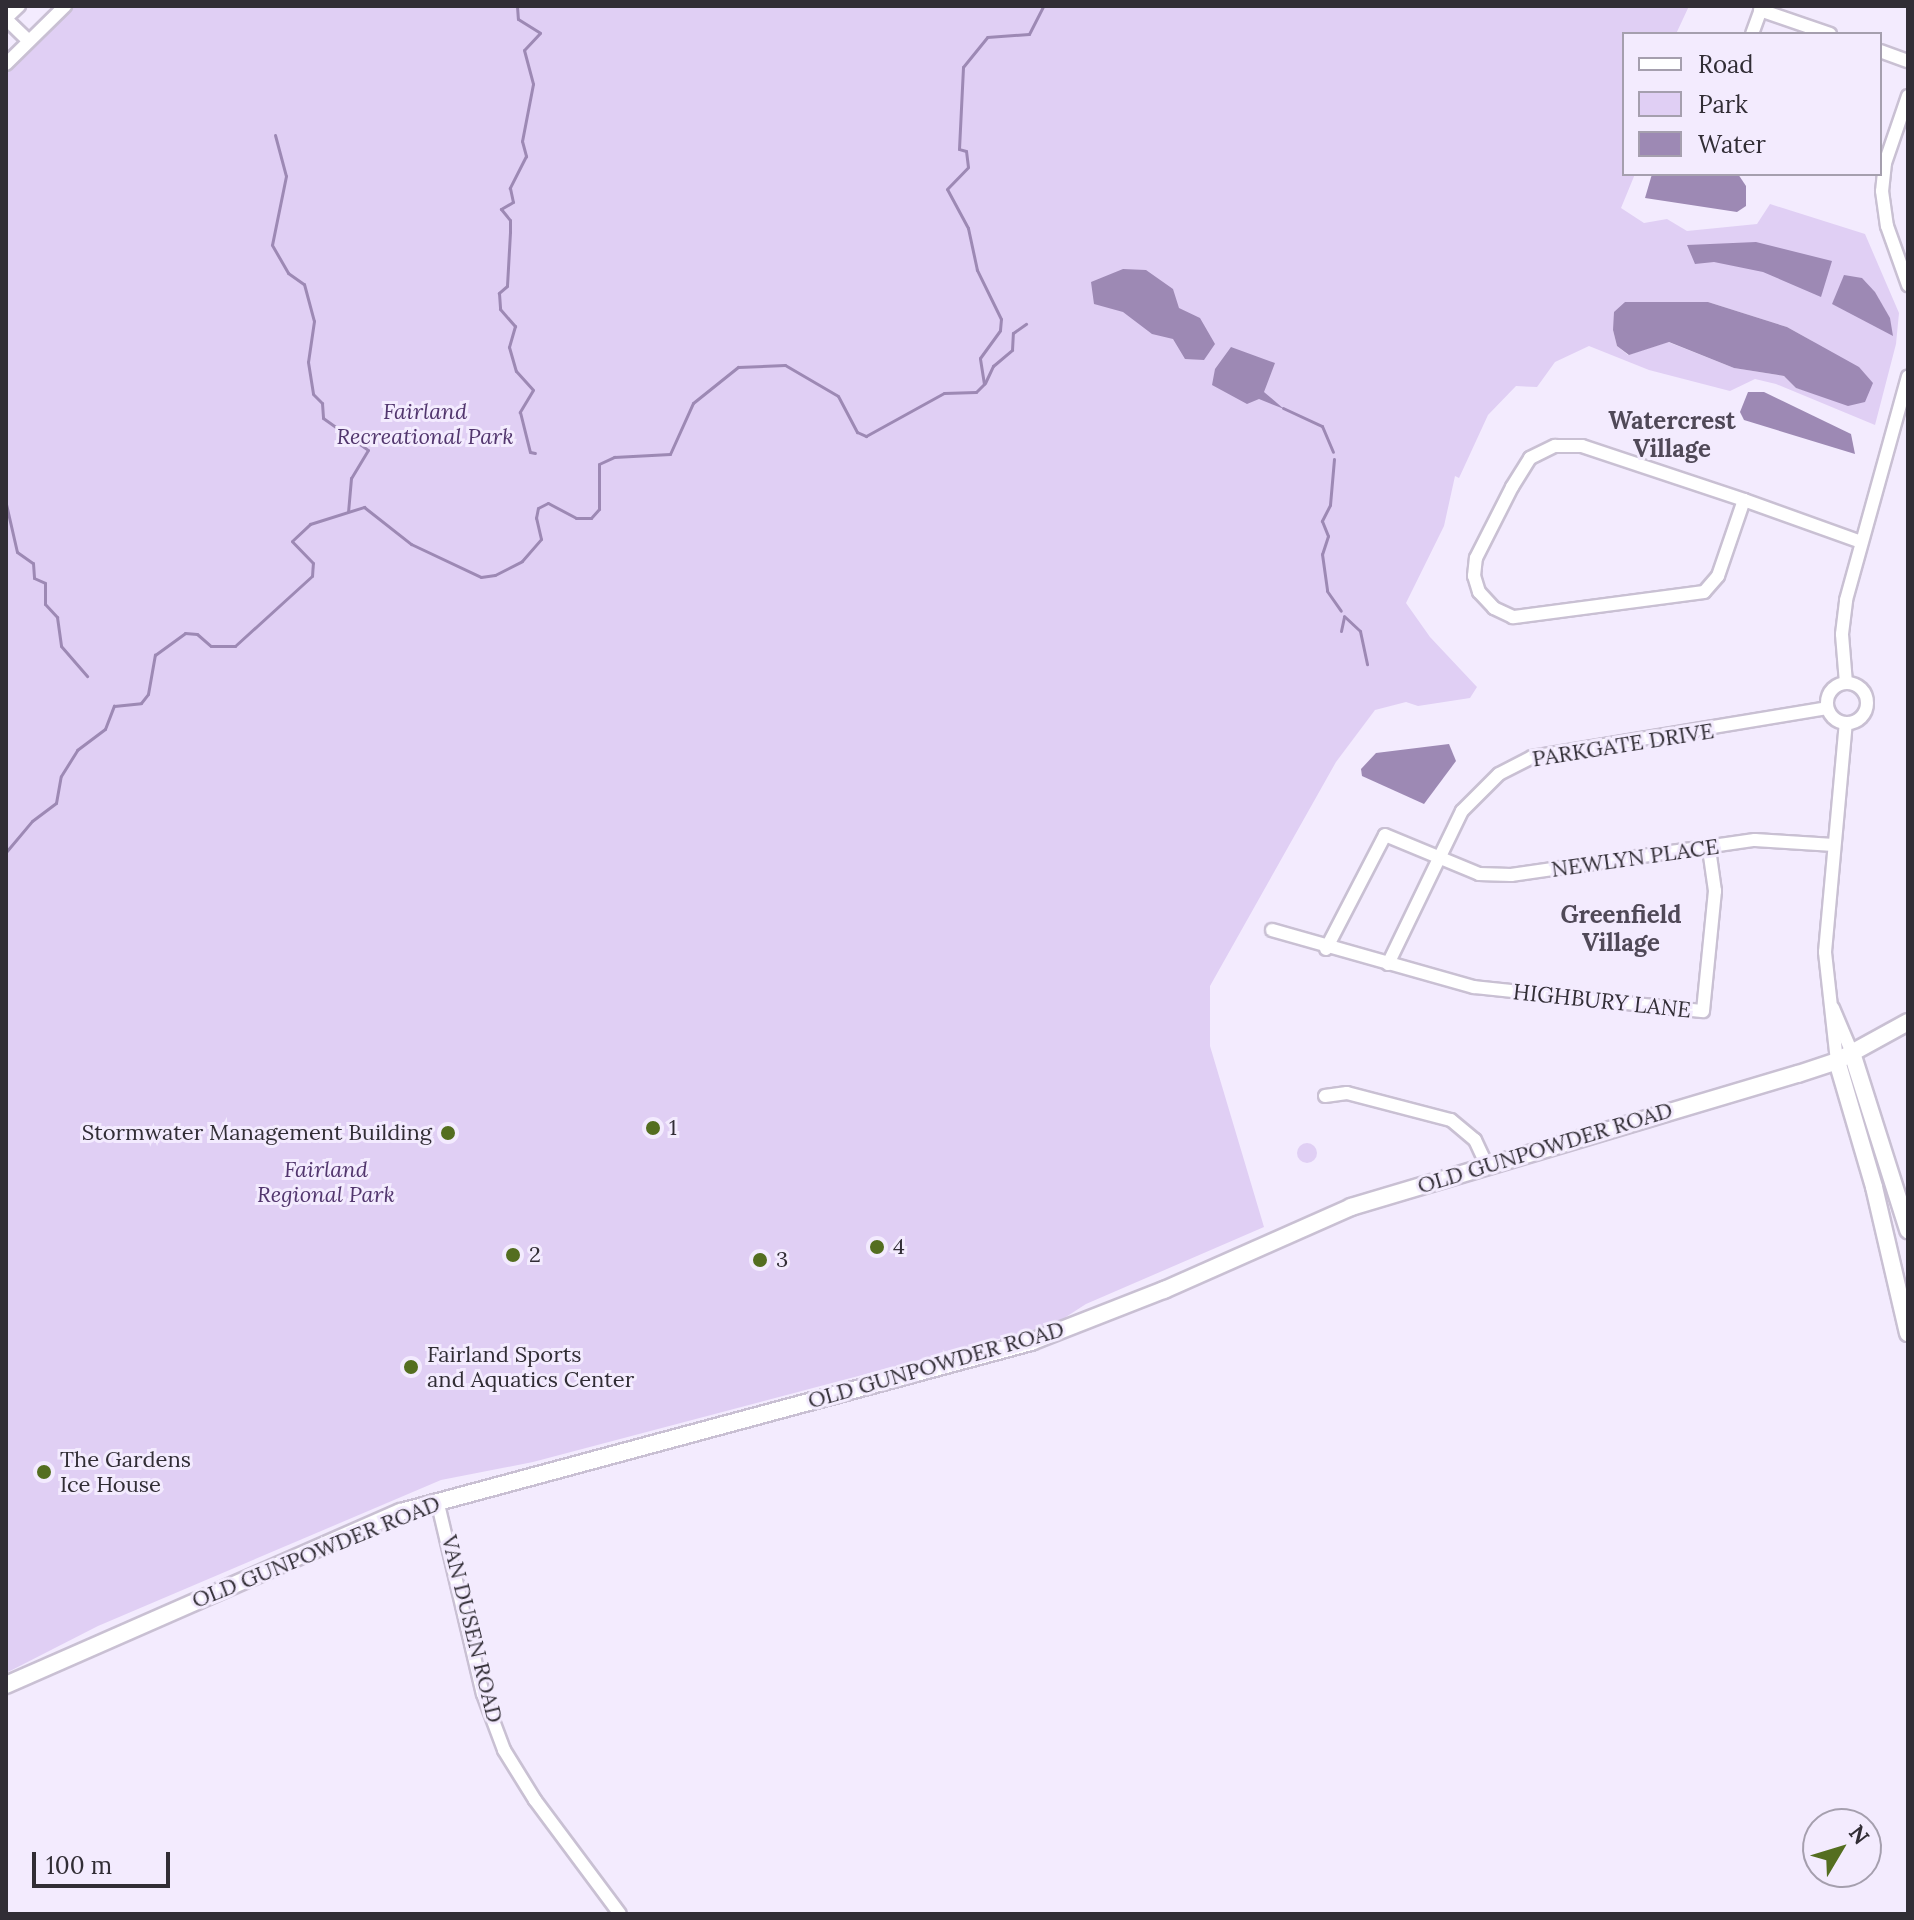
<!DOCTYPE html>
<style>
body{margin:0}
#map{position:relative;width:1914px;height:1920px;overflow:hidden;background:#f3ebfe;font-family:Lora,serif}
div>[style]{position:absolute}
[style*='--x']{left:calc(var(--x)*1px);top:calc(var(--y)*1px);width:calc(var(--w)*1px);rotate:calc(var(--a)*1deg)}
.green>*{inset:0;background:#e0cff4}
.round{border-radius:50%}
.water>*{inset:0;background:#9d89b4}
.stream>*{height:3px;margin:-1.5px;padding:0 1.5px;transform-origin:1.5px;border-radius:1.5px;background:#9d89b4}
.roads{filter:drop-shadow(2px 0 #c9c0d3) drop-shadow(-2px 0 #c9c0d3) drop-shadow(0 2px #c9c0d3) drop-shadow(0 -2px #c9c0d3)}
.minor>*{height:12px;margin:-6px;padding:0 6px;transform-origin:6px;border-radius:6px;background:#fff}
.minor>.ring{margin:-6px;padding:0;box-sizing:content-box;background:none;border:12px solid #fff;border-radius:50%}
.major>*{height:16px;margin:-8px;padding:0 8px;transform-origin:8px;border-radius:8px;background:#fff}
.dots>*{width:22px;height:22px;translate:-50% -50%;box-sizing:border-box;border:4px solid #f3ebfe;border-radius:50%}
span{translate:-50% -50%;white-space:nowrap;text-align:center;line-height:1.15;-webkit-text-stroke:6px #f3ebfe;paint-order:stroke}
.park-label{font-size:22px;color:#52366e;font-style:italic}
.street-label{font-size:22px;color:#312d35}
.poi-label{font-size:22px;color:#312d35}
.left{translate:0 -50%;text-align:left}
.right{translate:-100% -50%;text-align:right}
.neighbourhood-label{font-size:24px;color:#504958;font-weight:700}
.frame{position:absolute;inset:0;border:8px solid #312d35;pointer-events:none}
.legend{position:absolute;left:1622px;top:32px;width:260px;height:144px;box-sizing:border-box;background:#f3ebfe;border:2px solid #a59fae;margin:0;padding:10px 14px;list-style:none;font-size:24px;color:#312d35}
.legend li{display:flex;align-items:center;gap:16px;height:40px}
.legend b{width:40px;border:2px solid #a59fae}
.north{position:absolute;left:1802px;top:1808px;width:80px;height:80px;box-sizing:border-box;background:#f3ebfe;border:2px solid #a59fae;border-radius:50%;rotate:52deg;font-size:22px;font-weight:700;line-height:32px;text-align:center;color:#312d35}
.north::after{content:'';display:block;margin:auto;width:28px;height:36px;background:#546e20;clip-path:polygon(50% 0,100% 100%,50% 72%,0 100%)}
.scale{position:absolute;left:32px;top:1852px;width:138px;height:36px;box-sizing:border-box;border:4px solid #312d35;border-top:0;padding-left:10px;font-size:24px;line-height:28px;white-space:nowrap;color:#312d35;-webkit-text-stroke:6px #f3ebfe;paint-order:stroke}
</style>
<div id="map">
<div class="green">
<i style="clip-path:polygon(evenodd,74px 6px,1689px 6px,1676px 34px,1624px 34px,1624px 174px,1635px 174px,1621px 208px,1644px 223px,1667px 219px,1687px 231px,1757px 224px,1770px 204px,1865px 234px,1899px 313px,1896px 344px,1875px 425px,1776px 384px,1755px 379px,1730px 391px,1649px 370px,1589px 346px,1555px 362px,1537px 387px,1516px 386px,1488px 415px,1459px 478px,1455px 476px,1444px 526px,1406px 603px,1430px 637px,1477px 687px,1470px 698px,1418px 706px,1406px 702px,1375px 710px,1336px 762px,1210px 986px,1210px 1046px,1264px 1227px,1086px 1304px,1055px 1324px,533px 1462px,441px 1480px,98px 1626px,6px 1673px,6px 69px,74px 6px,1625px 302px,1708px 302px,1787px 327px,1812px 341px,1819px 395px,1796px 388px,1784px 376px,1734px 368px,1668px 342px,1628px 355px,1617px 346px,1613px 330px,1625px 302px)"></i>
<i class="round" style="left:1297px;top:1143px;width:20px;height:20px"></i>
</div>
<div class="water">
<i style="clip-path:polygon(1652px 174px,1738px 174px,1746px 186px,1746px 206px,1737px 212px,1645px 198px)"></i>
<i style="clip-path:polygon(1756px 242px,1832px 261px,1821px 297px,1763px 272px,1714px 262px,1695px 264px,1687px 245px)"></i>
<i style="clip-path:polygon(1123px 269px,1146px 270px,1173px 289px,1179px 308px,1200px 318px,1215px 344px,1204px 360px,1185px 359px,1173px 339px,1152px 334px,1123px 312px,1094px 304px,1091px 282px)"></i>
<i style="clip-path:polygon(1844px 275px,1862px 278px,1875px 292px,1890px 318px,1893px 336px,1832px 304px)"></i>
<i style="clip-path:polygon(1625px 302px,1708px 302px,1787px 327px,1859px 367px,1873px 383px,1865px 402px,1848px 406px,1796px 388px,1784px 376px,1734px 368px,1669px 342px,1629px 355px,1617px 346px,1613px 330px,1614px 312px)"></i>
<i style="clip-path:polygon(1231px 347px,1275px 363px,1264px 392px,1284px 409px,1259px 399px,1247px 404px,1212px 385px,1215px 369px)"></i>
<i style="clip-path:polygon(1748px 392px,1764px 392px,1851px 434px,1855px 454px,1744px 420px,1740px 412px)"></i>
<i style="clip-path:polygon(1449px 744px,1456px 761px,1424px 804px,1362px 776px,1361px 769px,1376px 753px)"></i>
</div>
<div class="stream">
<i style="--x:517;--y:6;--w:13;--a:86"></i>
<i style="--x:518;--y:19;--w:26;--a:32"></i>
<i style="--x:540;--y:33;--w:23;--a:133"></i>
<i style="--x:524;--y:50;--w:35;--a:75"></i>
<i style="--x:533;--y:84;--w:58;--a:100.9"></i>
<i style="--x:522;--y:141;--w:16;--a:75"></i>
<i style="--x:526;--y:156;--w:36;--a:117"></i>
<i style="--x:510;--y:188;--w:14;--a:78"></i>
<i style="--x:513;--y:202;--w:14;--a:150"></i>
<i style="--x:501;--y:209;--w:14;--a:51"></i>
<i style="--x:510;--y:220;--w:12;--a:90"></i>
<i style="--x:510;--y:232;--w:54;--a:93.2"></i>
<i style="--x:507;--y:286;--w:11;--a:139"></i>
<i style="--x:499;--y:293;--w:16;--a:86"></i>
<i style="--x:500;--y:309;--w:23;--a:49"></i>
<i style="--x:515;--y:326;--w:22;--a:106"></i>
<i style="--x:509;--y:347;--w:25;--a:74"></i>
<i style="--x:516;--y:371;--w:25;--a:48"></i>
<i style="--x:533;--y:390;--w:26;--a:121"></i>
<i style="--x:520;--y:412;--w:41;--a:76"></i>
<i style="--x:530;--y:452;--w:5;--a:11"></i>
<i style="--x:275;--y:135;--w:42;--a:75"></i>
<i style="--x:286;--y:176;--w:70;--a:101.5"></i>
<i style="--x:272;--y:245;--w:32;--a:60"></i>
<i style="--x:288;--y:273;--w:19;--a:35"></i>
<i style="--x:304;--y:284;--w:38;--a:75"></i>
<i style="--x:314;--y:321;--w:41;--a:98.3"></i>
<i style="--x:308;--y:362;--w:32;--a:81"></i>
<i style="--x:313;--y:394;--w:13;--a:45"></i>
<i style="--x:322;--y:403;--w:15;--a:86"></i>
<i style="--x:323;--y:418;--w:55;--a:35.4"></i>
<i style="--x:368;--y:450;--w:33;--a:121"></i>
<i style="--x:351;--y:478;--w:33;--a:95"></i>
<i style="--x:985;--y:383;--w:19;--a:-65"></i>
<i style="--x:993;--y:366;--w:25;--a:-40"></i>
<i style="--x:1012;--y:350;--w:17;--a:-87"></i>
<i style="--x:1013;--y:333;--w:16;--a:-35"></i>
<i style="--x:1283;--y:408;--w:43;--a:24.8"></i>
<i style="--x:1322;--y:426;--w:28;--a:67"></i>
<i style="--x:1334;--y:459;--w:46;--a:95"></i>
<i style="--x:1330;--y:505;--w:18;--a:117"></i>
<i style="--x:1322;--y:521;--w:16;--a:68"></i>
<i style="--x:1328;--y:536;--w:19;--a:108"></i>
<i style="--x:1322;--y:554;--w:37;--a:82"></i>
<i style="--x:1327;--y:591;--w:24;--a:55"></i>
<i style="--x:6;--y:504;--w:49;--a:77.1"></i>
<i style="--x:17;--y:552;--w:19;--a:35"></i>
<i style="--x:33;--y:563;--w:15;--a:86"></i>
<i style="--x:34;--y:578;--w:12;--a:24"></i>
<i style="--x:45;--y:583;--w:21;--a:90"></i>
<i style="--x:45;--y:604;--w:18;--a:47"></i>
<i style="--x:57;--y:617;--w:29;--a:82"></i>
<i style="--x:61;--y:646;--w:40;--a:49"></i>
<i style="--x:1344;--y:616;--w:22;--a:43"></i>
<i style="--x:1360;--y:631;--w:34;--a:78"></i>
<i style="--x:1341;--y:631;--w:14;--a:-78"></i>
<i style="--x:6;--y:852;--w:40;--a:-50"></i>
<i style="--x:32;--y:821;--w:30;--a:-37"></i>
<i style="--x:56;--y:803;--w:27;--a:-80"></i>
<i style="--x:61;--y:776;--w:31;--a:-58"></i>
<i style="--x:77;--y:750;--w:35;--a:-37"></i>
<i style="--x:105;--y:729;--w:25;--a:-69"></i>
<i style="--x:114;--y:706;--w:27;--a:-6"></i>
<i style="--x:141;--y:703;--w:11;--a:-52"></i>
<i style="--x:148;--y:694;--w:40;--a:-80"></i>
<i style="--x:155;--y:655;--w:37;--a:-36"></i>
<i style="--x:185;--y:633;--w:12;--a:5"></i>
<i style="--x:197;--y:634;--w:18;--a:41"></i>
<i style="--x:211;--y:646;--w:24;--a:0"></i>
<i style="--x:235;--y:646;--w:104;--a:-42.3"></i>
<i style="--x:312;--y:576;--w:13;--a:-86"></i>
<i style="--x:313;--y:563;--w:30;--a:-134"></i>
<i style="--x:292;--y:541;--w:25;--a:-43"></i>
<i style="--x:310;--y:524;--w:57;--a:-17.5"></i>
<i style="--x:364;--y:507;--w:60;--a:38.2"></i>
<i style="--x:411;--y:544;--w:77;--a:25.2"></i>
<i style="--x:481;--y:577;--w:14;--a:-8"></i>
<i style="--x:495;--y:575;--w:30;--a:-27"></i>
<i style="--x:522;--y:561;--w:29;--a:-49"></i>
<i style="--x:541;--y:539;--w:22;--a:-103"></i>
<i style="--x:536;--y:518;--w:10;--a:-79"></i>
<i style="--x:538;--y:508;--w:11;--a:-27"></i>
<i style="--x:548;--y:503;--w:32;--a:28"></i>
<i style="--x:576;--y:518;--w:15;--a:0"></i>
<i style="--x:591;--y:518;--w:12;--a:-48"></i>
<i style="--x:599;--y:509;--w:45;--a:-90"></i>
<i style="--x:599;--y:464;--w:17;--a:-25"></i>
<i style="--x:614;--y:457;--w:56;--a:-3.1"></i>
<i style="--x:670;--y:454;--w:56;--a:-65.7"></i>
<i style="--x:693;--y:403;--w:58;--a:-38.7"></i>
<i style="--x:738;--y:367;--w:47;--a:-2.4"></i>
<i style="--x:785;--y:365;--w:61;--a:30.3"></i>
<i style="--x:838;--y:396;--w:41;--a:62.2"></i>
<i style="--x:857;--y:432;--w:10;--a:24"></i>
<i style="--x:866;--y:436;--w:89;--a:-28.9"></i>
<i style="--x:944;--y:393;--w:32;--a:-2"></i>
<i style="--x:976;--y:392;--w:11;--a:-45"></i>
<i style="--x:984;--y:384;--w:26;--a:-99"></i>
<i style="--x:980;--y:358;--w:34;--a:-54"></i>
<i style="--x:1000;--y:330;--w:11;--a:-85"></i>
<i style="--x:1001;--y:319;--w:55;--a:-116.1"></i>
<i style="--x:977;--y:270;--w:43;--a:-102.1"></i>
<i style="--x:968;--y:228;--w:44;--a:-118.3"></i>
<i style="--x:947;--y:189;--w:30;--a:-46"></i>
<i style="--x:968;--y:167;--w:16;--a:-97"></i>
<i style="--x:966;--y:151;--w:7;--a:-164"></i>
<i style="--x:959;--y:149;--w:82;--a:-87.2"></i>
<i style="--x:963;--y:67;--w:38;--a:-51"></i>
<i style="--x:987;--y:37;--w:42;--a:-4.1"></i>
<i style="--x:1029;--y:34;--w:31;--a:-63"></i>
</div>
<div class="roads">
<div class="minor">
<i style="--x:1760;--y:10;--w:74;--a:18.9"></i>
<i style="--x:6;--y:18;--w:18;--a:-43"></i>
<i style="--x:6;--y:19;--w:30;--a:44"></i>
<i style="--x:1752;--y:34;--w:30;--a:-70"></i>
<i style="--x:1880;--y:51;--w:30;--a:20"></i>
<i style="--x:6;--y:64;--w:83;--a:-44.5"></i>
<i style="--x:1908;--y:96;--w:71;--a:108.9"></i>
<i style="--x:1885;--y:163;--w:28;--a:96"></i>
<i style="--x:1882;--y:191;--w:35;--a:82"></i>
<i style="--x:1887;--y:226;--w:63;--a:70.4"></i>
<i style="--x:1744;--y:500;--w:80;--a:108.9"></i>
<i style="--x:1718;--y:576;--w:21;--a:131"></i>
<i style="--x:1704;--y:592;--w:193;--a:172.5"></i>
<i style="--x:1513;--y:617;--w:21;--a:-155"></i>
<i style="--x:1494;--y:608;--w:22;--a:-133"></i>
<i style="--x:1479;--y:592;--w:17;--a:-107"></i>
<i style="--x:1474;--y:576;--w:18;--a:-84"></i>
<i style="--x:1476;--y:558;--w:80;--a:-63.1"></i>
<i style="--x:1512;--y:487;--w:34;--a:-58"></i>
<i style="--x:1530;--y:458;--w:28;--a:-26"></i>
<i style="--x:1555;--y:446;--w:27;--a:0"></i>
<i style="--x:1582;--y:446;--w:171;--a:18.4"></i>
<i style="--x:1744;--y:500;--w:124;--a:19.7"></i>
<i style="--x:1846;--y:683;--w:49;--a:-94.7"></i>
<i style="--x:1842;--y:634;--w:34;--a:-83"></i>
<i style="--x:1846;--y:600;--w:232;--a:-74.5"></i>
<i class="ring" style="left:1827px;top:683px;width:28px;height:28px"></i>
<i style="--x:1272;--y:930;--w:210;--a:15.8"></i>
<i style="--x:1474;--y:987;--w:230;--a:6"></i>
<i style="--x:1703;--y:1011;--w:121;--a:-84.3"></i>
<i style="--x:1715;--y:891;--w:42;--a:-98.1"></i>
<i style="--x:1326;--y:949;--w:128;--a:-62.6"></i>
<i style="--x:1385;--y:835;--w:102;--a:22.5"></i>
<i style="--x:1479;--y:874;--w:32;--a:2"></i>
<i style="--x:1511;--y:875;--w:246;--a:-8.2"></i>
<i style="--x:1755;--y:840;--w:79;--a:3.6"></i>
<i style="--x:1388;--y:964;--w:170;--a:-64.2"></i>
<i style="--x:1462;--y:811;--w:52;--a:-45"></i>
<i style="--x:1499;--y:774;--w:37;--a:-27"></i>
<i style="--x:1532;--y:757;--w:299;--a:-9.4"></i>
<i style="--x:1833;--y:1008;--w:49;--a:67.1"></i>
<i style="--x:1837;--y:1061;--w:110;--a:-96.3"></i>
<i style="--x:1825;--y:952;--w:230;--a:-84.8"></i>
<i style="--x:1325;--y:1096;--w:22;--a:-8"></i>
<i style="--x:1347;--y:1093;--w:107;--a:14.6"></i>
<i style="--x:1451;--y:1120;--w:31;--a:40"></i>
<i style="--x:1475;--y:1140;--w:26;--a:65"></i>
<i style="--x:437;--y:1500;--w:199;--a:76.7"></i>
<i style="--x:483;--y:1694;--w:60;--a:69.4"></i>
<i style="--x:504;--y:1750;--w:59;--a:58.2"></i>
<i style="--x:535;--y:1800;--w:142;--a:53.3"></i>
</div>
<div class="major">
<i style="--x:1852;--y:1053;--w:186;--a:72.4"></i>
<i style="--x:1837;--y:1061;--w:131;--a:73.6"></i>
<i style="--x:1874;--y:1187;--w:150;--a:76.9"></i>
<i style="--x:6;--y:1685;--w:431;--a:-23.7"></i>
<i style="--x:401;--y:1512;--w:653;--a:-15.1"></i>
<i style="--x:1031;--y:1342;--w:143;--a:-21.4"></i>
<i style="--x:1164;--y:1290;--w:205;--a:-23.9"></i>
<i style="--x:1351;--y:1207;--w:466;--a:-16.6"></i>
<i style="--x:1798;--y:1074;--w:41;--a:-18.4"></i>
<i style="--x:1837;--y:1061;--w:81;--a:-28.8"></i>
</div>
</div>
<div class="dots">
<i style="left:653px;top:1128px;background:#546e20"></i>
<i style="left:448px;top:1133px;background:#546e20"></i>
<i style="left:877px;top:1247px;background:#546e20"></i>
<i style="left:513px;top:1255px;background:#546e20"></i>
<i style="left:760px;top:1260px;background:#546e20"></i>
<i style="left:411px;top:1367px;background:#546e20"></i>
<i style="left:44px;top:1472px;background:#546e20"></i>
</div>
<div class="park-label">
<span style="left:425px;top:424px">Fairland<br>Recreational Park</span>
<span style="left:326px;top:1182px">Fairland<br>Regional Park</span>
</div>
<div class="street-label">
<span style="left:1623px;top:745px;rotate:-9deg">PARKGATE DRIVE</span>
<span style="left:1635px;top:858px;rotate:-8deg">NEWLYN PLACE</span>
<span style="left:1602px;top:1001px;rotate:6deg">HIGHBURY LANE</span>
<span style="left:1545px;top:1148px;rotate:-17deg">OLD GUNPOWDER ROAD</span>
<span style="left:936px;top:1365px;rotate:-16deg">OLD GUNPOWDER ROAD</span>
<span style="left:316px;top:1552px;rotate:-22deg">OLD GUNPOWDER ROAD</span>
<span style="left:472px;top:1629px;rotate:76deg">VAN DUSEN ROAD</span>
</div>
<div class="poi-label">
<span class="left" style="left:669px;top:1128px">1</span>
<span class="right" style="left:432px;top:1133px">Stormwater Management Building</span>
<span class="left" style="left:893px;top:1247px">4</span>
<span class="left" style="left:529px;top:1255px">2</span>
<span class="left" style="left:776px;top:1260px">3</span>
<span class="left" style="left:427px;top:1367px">Fairland Sports<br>and Aquatics Center</span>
<span class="left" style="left:60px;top:1472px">The Gardens<br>Ice House</span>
</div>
<div class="neighbourhood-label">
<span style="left:1672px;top:435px">Watercrest<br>Village</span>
<span style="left:1621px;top:929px">Greenfield<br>Village</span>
</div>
<div class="frame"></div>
<ul class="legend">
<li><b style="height:10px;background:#fff"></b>Road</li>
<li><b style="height:22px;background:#e0cff4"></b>Park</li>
<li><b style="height:22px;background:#9d89b4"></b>Water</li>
</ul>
<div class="north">N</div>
<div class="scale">100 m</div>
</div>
